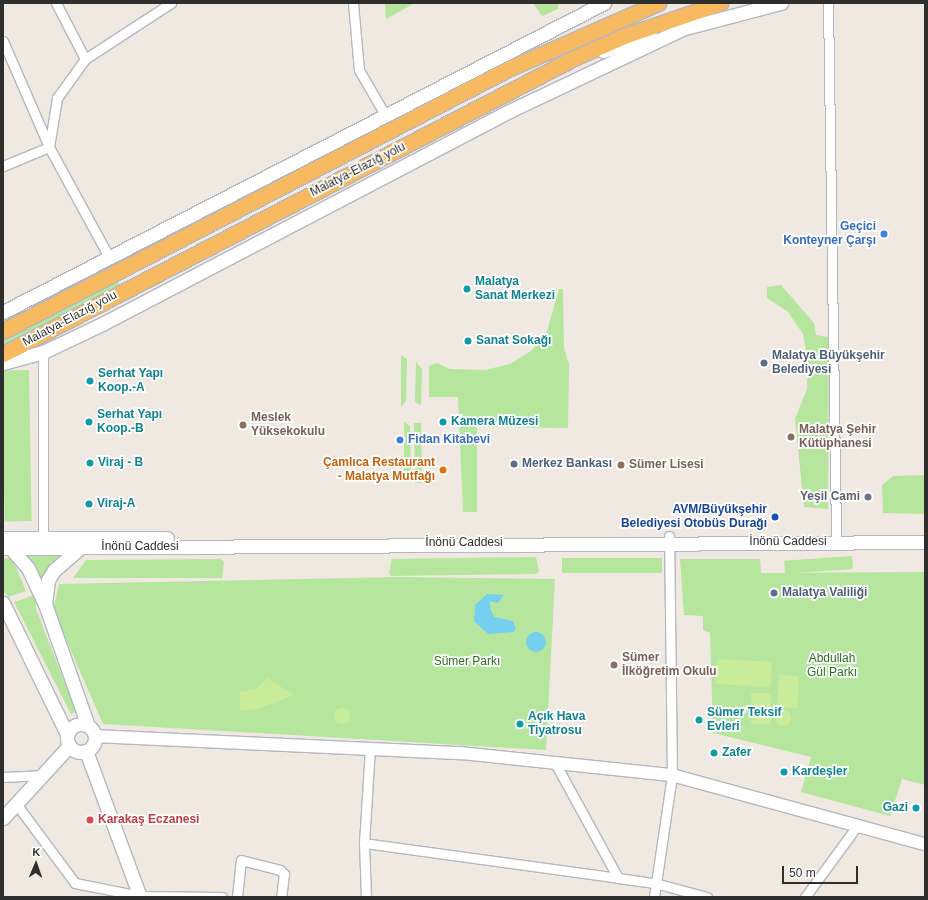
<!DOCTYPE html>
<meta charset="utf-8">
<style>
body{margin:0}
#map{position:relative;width:928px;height:900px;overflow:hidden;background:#efe9e1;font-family:Arial,sans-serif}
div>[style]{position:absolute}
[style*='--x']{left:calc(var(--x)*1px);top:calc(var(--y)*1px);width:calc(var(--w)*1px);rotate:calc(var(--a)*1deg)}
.green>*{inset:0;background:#b6e59e;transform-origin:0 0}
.pitch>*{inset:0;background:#c9ec9a;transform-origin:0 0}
.round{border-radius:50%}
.water>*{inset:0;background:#75cff0}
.roads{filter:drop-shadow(1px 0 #b4b7c1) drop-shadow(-1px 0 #b4b7c1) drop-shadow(0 1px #b4b7c1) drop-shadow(0 -1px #b4b7c1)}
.minor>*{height:9px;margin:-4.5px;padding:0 4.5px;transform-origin:4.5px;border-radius:4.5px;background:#fff}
.tertiary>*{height:12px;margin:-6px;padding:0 6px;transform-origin:6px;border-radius:6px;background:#fff}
.secondary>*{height:13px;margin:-6.5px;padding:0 6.5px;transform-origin:6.5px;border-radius:6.5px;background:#fff}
.secondary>.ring{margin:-6.5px;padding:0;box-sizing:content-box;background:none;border:13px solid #fff;border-radius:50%}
.trunk>*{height:15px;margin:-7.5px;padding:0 7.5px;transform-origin:7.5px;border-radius:7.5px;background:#f8ba60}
.dots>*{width:11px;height:11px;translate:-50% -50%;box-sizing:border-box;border:2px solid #fff;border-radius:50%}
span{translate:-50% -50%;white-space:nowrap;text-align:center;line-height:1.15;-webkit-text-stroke:3.5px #fff;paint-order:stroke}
.street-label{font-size:12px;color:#2e2e2e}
.shop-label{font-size:12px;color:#366cbe;font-weight:700}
.right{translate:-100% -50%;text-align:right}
.left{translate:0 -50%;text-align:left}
.culture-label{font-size:12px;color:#0d838f;font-weight:700}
.service-label{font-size:12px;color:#4e5e75;font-weight:700}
.education-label{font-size:12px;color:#785e54;font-weight:700}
.food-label{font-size:12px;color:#c56008;font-weight:700}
.worship-label{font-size:12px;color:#5b616d;font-weight:700}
.transit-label{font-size:12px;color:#164399;font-weight:700}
.park-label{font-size:12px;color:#2c6e1b}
.health-label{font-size:12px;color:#be3a42;font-weight:700}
.frame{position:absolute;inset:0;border:4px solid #2e2e2e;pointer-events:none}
.north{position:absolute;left:16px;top:844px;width:40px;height:40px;-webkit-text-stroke:3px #fff;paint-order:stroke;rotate:2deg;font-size:11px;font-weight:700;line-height:16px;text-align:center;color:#2e2e2e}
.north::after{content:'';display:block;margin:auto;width:14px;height:18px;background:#2e2e2e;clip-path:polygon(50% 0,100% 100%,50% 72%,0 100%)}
.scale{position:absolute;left:782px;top:866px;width:76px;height:18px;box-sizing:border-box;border:2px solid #2e2e2e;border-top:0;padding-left:5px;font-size:12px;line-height:14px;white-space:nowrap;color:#2e2e2e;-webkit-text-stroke:3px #fff;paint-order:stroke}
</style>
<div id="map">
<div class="green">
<i style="clip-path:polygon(385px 3px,415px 3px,386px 19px)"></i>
<i style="clip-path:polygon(533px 3px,559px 3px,558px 9px,542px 16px)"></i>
<i style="clip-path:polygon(118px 281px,120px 287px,3px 349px,3px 340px)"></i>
<i style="clip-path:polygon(781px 285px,814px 323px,816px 335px,829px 337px,828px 509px,804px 507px,795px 419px,807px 389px,808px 361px,803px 334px,788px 312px,767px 298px,767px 287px)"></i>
<i style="clip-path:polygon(559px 289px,563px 289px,564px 348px,569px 364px,568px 428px,477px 427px,477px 512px,463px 512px,458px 397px,429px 397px,429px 366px,437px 363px,450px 369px,485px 370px,510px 364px,531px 351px,547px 331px)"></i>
<i style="clip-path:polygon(401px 355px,407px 359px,406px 401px,401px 407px)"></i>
<i style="clip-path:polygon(416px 362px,422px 369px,421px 405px,415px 402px)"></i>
<i style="left:29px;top:370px;width:151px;height:27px;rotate:89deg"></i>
<i style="clip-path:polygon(404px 422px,410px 426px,411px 482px,404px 482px)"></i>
<i style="left:421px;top:423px;width:60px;height:7px;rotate:89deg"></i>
<i style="clip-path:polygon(925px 475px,925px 514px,883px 513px,882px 485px,893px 476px)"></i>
<i style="clip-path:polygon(64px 551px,40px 584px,21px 553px)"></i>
<i style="left:852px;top:556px;width:13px;height:68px;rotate:86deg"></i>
<i style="clip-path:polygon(536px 557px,539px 571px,536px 574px,391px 576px,389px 573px,392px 559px)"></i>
<i style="clip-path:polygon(12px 558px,26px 591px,8px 597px,3px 590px,3px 559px)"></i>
<i style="left:562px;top:558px;width:100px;height:15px"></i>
<i style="clip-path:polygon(221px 559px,224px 562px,222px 578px,73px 578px,86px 560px)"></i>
<i style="clip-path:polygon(680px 559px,760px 559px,761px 573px,925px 572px,925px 785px,902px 779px,890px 816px,801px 792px,811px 757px,713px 733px,710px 633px,703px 630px,703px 616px,684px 615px)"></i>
<i style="clip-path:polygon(399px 577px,555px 579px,546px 750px,103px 724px,53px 610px,59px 584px)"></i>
<i style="clip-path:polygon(35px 595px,36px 609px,76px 712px,71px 714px,14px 602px)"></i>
</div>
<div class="pitch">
<i style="left:717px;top:659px;width:55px;height:25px;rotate:3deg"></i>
<i style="left:779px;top:675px;width:20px;height:32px;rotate:3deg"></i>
<i style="clip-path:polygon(267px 678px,294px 695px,258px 709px,240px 711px,240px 692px,256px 689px)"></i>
<i style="left:751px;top:693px;width:20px;height:31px"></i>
<i class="round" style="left:334px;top:708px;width:16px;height:16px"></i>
<i class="round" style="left:775px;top:710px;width:16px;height:16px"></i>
</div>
<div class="water">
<i style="clip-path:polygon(487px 594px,504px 595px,498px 603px,490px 601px,490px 608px,494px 617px,513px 621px,516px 629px,513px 632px,488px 634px,474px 621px,475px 605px)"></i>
<i class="round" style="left:526px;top:632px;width:20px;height:20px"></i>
</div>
<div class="roads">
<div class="minor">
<i style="--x:56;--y:3;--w:63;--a:62.6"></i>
<i style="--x:353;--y:3;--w:67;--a:84.9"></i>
<i style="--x:359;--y:70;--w:50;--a:59.8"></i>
<i style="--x:828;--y:3;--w:532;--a:89.14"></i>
<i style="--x:3;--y:41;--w:116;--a:66.5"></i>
<i style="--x:49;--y:147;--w:125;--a:61.4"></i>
<i style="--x:3;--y:166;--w:50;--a:-22.4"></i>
<i style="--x:49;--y:147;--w:50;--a:-80.7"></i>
<i style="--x:57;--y:98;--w:48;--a:-54.3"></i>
<i style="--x:85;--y:59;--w:103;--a:-33.1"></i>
<i style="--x:43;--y:352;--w:185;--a:90"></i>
<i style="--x:554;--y:761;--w:133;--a:61.3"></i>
<i style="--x:618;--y:878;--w:37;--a:8"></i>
<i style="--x:655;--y:883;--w:54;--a:15.1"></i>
<i style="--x:3;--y:777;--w:41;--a:-2.8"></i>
<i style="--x:17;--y:805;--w:97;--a:53.4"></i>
<i style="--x:75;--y:883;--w:66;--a:11.3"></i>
<i style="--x:140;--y:896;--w:82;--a:0.7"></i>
<i style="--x:364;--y:843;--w:96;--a:-86.4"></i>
<i style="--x:237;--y:897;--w:37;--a:-84"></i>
<i style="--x:241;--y:860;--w:40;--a:14.4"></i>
<i style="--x:280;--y:870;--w:6;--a:45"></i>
<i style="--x:284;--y:874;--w:23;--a:97"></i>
<i style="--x:366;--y:897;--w:54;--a:-92.1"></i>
<i style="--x:364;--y:843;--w:256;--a:7.8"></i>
<i style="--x:654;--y:897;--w:123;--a:-81.6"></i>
<i style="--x:672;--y:775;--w:239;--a:-90.7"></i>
<i style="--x:805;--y:897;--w:88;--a:-53.8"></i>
</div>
<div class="tertiary">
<i style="--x:95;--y:736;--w:366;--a:2.7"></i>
<i style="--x:461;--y:753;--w:212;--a:6"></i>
<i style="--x:672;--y:775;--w:262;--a:15.3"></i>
</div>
<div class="secondary">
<i style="--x:674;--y:31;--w:111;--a:-14.7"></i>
<i style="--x:603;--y:51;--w:50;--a:-16.3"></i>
<i style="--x:3;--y:312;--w:676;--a:-27.21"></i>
<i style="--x:3;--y:363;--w:41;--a:-15.4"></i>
<i style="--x:43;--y:352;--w:65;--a:-25.4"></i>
<i style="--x:102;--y:324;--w:453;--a:-27.6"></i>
<i style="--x:503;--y:114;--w:198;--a:-25.4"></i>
<i style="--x:3;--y:538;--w:164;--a:0"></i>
<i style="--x:8;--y:545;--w:30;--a:49"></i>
<i style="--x:28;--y:568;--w:40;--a:65"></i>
<i style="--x:82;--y:546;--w:37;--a:139"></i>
<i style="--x:54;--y:570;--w:12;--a:121"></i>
<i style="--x:48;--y:580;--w:24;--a:97"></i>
<i style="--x:45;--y:604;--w:129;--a:70.6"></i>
<i style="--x:3;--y:548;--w:922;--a:-0.37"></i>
<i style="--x:3;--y:603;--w:146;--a:64"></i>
<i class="ring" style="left:67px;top:724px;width:15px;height:15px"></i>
<i style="--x:86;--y:751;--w:156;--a:69.7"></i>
<i style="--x:3;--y:818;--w:98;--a:-47.5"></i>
</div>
<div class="trunk">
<i style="--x:3;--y:331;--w:571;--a:-27.42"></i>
<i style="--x:510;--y:68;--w:162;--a:-23.7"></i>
<i style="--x:3;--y:354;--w:643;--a:-27.4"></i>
<i style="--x:574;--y:58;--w:55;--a:-23.7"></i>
<i style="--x:624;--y:36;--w:102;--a:-19"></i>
</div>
</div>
<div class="dots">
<i style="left:884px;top:234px;background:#3f7fe0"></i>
<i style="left:467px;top:289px;background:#0f9aa8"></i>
<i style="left:468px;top:341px;background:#0f9aa8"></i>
<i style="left:764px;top:363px;background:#5c6f8a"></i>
<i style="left:90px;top:381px;background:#0f9aa8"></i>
<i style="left:89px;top:422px;background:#0f9aa8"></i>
<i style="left:443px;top:422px;background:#0f9aa8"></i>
<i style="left:243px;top:425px;background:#8d6e63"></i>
<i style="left:791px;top:437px;background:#8d6e63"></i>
<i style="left:400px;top:440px;background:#3f7fe0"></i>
<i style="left:90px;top:463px;background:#0f9aa8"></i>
<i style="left:514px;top:464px;background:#5c6f8a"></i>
<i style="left:621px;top:465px;background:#8d6e63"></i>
<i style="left:443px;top:470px;background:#e8710a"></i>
<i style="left:868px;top:497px;background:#6b7280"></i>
<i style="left:89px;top:504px;background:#0f9aa8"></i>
<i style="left:775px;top:517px;background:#1a4fb4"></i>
<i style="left:774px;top:593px;background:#5c6f8a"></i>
<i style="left:614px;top:665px;background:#8d6e63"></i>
<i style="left:699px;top:720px;background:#0f9aa8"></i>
<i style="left:520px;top:724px;background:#0f9aa8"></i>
<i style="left:714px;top:753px;background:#0f9aa8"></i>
<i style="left:784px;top:772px;background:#0f9aa8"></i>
<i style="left:916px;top:808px;background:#0f9aa8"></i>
<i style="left:90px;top:820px;background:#e0444e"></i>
</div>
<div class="street-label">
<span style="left:358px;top:170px;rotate:-27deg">Malatya-Elazığ yolu</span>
<span style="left:70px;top:319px;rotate:-28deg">Malatya-Elazığ yolu</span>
<span style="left:788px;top:542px">İnönü Caddesi</span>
<span style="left:464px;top:543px">İnönü Caddesi</span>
<span style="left:140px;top:547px">İnönü Caddesi</span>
</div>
<div class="shop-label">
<span class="right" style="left:876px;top:234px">Geçici<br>Konteyner Çarşı</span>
<span class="left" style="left:408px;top:440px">Fidan Kitabevi</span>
</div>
<div class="culture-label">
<span class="left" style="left:475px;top:289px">Malatya<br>Sanat Merkezi</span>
<span class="left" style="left:476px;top:341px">Sanat Sokağı</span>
<span class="left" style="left:98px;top:381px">Serhat Yapı<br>Koop.-A</span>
<span class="left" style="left:97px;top:422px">Serhat Yapı<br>Koop.-B</span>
<span class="left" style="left:451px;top:422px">Kamera Müzesi</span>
<span class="left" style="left:98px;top:463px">Viraj - B</span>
<span class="left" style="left:97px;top:504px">Viraj-A</span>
<span class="left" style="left:707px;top:720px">Sümer Teksif<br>Evleri</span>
<span class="left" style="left:528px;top:724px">Açık Hava<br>Tiyatrosu</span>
<span class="left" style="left:722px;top:753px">Zafer</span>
<span class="left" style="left:792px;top:772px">Kardeşler</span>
<span class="right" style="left:908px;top:808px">Gazi</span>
</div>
<div class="service-label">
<span class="left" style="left:772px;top:363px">Malatya Büyükşehir<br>Belediyesi</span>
<span class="left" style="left:522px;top:464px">Merkez Bankası</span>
<span class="left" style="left:782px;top:593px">Malatya Valiliği</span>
</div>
<div class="education-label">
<span class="left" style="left:251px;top:425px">Meslek<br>Yüksekokulu</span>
<span class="left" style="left:799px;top:437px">Malatya Şehir<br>Kütüphanesi</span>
<span class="left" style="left:629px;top:465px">Sümer Lisesi</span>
<span class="left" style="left:622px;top:665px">Sümer<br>İlköğretim Okulu</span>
</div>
<div class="food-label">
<span class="right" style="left:435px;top:470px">Çamlıca Restaurant<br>- Malatya Mutfağı</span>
</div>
<div class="worship-label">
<span class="right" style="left:860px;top:497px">Yeşil Cami</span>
</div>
<div class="transit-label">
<span class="right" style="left:767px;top:517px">AVM/Büyükşehir<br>Belediyesi Otobüs Durağı</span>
</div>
<div class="park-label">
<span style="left:832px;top:666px">Abdullah<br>Gül Parkı</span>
<span style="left:467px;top:662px">Sümer Parkı</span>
</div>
<div class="health-label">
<span class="left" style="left:98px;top:820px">Karakaş Eczanesi</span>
</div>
<div class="frame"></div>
<div class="north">K</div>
<div class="scale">50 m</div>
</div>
